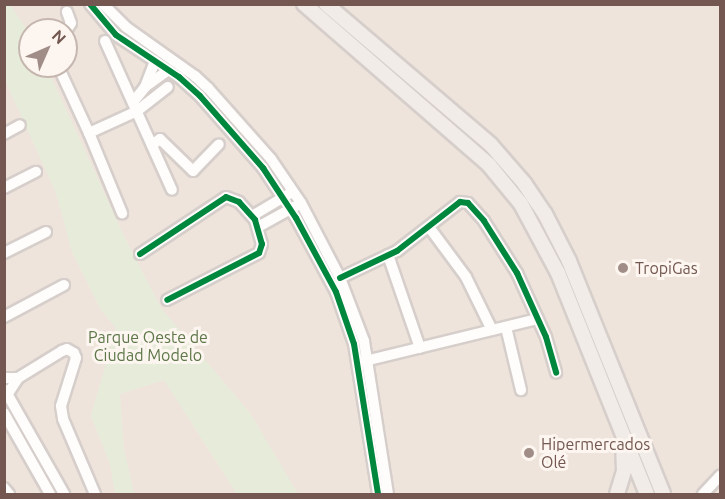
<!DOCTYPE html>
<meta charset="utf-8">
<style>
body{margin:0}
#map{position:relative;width:725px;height:499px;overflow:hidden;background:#f6f2ee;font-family:Ubuntu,sans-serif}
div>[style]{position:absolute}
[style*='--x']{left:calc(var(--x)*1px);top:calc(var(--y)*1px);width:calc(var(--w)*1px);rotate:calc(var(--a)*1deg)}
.residential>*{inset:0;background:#eee4dc}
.green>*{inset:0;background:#e7ecda}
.roads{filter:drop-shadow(2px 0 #d6ceca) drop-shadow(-2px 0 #d6ceca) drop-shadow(0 2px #d6ceca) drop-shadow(0 -2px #d6ceca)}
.minor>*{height:10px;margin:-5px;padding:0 5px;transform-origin:5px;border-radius:5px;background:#fefdfc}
.major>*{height:14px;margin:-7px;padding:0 7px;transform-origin:7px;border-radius:7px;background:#f1ece7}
.cycleway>*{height:6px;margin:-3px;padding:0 3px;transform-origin:3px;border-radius:3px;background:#00873e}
.dots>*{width:16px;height:16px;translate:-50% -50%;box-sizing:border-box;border:3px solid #fdf6f0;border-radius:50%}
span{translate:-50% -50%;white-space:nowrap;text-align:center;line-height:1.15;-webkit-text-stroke:6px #fdf6f0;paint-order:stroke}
.poi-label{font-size:16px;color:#735750}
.left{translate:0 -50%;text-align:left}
.park-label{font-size:16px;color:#5e7749}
.frame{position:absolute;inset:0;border:6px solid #735750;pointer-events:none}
.north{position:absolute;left:18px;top:18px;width:60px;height:60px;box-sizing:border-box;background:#fdf6f0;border:2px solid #c6b6b0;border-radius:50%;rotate:45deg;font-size:16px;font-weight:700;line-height:24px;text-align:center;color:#735750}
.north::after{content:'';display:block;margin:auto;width:21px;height:27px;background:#a18d87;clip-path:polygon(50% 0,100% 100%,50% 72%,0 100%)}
</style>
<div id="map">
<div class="residential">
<i style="clip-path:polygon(evenodd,5px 5px,720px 5px,720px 494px,5px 494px,5px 5px,30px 30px,66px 30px,66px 66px,30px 66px,30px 30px)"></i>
</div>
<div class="green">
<i style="clip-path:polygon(5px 4px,10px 5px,30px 34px,30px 66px,46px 66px,124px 236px,161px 308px,250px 413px,298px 494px,237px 494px,164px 380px,120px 394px,124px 449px,134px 494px,115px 494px,110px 464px,91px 416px,116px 328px,101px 310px,72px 252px,56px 193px,5px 80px)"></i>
</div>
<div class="roads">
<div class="minor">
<i style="--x:90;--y:4;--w:40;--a:50"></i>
<i style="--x:116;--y:35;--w:76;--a:33.7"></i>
<i style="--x:179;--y:77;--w:28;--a:42"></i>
<i style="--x:200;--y:96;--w:96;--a:48.8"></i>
<i style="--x:263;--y:168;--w:60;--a:56.6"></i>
<i style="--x:296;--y:218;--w:84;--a:61.6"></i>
<i style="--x:336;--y:292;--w:55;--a:70.9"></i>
<i style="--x:354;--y:344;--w:152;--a:80.9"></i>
<i style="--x:103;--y:4;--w:33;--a:45"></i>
<i style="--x:126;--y:27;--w:85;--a:35.4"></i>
<i style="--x:195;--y:76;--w:18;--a:43"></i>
<i style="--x:208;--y:88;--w:95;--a:48.4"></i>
<i style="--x:271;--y:159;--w:53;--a:55.7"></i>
<i style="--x:301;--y:203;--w:85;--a:62.5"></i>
<i style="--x:340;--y:278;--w:67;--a:69.1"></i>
<i style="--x:364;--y:341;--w:155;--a:81.1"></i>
<i style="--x:66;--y:31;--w:9;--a:-58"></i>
<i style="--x:71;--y:23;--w:12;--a:-110"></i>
<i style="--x:105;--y:41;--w:163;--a:65.8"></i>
<i style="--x:58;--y:66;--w:74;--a:65.2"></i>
<i style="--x:89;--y:133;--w:87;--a:67.6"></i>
<i style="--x:145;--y:87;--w:29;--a:-36"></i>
<i style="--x:133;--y:102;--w:19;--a:-51"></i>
<i style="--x:145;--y:87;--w:28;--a:-69"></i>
<i style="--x:89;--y:133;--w:53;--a:-24.6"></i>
<i style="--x:137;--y:111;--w:39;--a:-38"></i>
<i style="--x:4;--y:134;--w:18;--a:-29"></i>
<i style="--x:152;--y:145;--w:10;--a:-37"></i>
<i style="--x:160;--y:139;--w:46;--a:44.1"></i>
<i style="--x:193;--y:171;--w:37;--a:-46"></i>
<i style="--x:4;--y:188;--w:36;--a:-27"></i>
<i style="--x:252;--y:216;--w:43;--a:-30.7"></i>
<i style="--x:258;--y:227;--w:43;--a:-28.9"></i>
<i style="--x:429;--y:227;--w:62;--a:53.5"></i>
<i style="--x:466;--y:277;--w:59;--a:63.9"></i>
<i style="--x:4;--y:253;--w:47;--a:-26.6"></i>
<i style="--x:140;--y:254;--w:103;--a:-33.5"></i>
<i style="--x:226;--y:197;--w:14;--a:21"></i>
<i style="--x:239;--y:202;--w:24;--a:48"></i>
<i style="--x:255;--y:220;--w:25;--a:74"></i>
<i style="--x:262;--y:244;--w:9;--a:108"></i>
<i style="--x:259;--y:253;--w:103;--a:152.9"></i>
<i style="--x:388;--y:255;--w:98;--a:71"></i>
<i style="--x:340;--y:278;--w:63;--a:-25.3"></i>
<i style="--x:397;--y:251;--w:80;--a:-37.9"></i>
<i style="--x:460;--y:202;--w:8;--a:7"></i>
<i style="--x:468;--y:203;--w:24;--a:48"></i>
<i style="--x:484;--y:221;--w:62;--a:57.6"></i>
<i style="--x:517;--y:273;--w:70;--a:65.6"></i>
<i style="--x:546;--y:337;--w:37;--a:74"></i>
<i style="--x:4;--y:317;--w:68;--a:-28.1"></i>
<i style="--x:506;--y:327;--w:65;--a:76.6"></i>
<i style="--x:361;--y:362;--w:182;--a:-13.7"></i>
<i style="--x:4;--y:378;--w:14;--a:0"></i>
<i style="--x:5;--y:390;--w:120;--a:60.4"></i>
<i style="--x:7;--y:395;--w:20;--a:-57"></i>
<i style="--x:18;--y:378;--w:52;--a:-31.5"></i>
<i style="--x:62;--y:351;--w:5;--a:-22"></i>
<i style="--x:67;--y:349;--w:8;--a:30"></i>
<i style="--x:74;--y:353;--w:5;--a:68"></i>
<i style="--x:76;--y:358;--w:50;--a:107.4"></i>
<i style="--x:61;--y:406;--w:13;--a:81"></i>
<i style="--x:63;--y:419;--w:82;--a:66.9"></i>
<i style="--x:4;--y:413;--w:93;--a:60.4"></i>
<i style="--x:4;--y:488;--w:8;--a:50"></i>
<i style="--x:703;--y:494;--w:25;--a:-47"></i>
</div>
<div class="major">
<i style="--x:304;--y:4;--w:245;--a:41"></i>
<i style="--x:489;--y:165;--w:50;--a:50.6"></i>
<i style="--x:521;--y:204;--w:78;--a:61.8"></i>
<i style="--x:558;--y:273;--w:238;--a:68.1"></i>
<i style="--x:326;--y:4;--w:217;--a:40.5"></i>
<i style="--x:491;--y:145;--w:50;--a:49"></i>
<i style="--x:524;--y:183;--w:37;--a:56"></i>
<i style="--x:545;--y:214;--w:53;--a:62.9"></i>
<i style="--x:569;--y:261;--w:251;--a:68"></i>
<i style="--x:617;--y:494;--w:24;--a:-73"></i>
<i style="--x:624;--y:471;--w:25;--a:-92"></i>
</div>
</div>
<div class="cycleway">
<i style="--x:90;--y:4;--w:40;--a:50"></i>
<i style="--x:116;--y:35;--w:76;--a:33.7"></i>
<i style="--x:179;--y:77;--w:28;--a:42"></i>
<i style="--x:200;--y:96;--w:96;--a:48.8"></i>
<i style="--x:263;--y:168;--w:60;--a:56.6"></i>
<i style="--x:296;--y:218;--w:84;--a:61.6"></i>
<i style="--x:336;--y:292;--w:55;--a:70.9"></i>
<i style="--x:354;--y:344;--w:152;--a:80.9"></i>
<i style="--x:140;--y:254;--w:103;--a:-33.5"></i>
<i style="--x:226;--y:197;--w:14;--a:21"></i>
<i style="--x:239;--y:202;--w:24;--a:48"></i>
<i style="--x:255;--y:220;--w:25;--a:74"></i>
<i style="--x:262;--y:244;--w:9;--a:108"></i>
<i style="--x:259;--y:253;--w:103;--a:152.9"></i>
<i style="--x:340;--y:278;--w:63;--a:-25.3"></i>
<i style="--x:397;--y:251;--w:80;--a:-37.9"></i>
<i style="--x:460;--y:202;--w:8;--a:7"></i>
<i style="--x:468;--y:203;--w:24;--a:48"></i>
<i style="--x:484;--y:221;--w:62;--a:57.6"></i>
<i style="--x:517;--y:273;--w:70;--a:65.6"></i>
<i style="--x:546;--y:337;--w:37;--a:74"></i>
</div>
<div class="dots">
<i style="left:623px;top:268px;background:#a18d87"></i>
<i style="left:529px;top:453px;background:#a18d87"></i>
</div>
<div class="poi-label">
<span class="left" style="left:635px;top:268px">TropiGas</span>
<span class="left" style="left:541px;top:453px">Hipermercados<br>Olé</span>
</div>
<div class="park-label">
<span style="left:148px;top:346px">Parque Oeste de<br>Ciudad Modelo</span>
</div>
<div class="frame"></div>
<div class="north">N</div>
</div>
